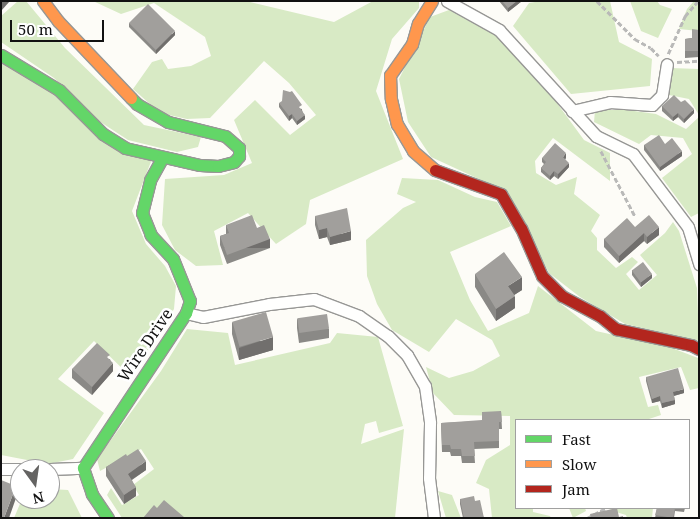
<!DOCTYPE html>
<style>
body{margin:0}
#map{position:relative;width:700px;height:519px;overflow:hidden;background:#fdfcf7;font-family:"Noto Serif",serif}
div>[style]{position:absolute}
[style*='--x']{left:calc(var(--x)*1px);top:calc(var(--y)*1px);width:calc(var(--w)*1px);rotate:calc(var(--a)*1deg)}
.forest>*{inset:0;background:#d8eac5}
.path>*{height:2.5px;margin-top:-1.25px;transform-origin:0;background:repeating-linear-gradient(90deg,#b9b9b8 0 5px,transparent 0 7.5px)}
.roads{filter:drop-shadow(1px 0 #979795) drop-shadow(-1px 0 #979795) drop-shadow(0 1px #979795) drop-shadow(0 -1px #979795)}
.street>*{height:11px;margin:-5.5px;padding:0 5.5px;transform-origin:5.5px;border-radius:5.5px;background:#fffffe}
.fast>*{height:11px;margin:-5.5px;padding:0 5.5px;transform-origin:5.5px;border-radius:5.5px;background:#63d668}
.slow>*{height:11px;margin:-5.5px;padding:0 5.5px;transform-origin:5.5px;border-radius:5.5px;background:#ff974d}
.jam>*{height:11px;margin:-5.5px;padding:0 5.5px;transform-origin:5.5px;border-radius:5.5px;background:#b3261e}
.wall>*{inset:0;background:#8a8986}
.shaded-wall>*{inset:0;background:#716f6d;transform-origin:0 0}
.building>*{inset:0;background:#a19f9c;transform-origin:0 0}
span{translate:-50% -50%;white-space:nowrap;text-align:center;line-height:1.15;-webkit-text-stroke:5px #fff;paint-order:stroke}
.street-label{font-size:16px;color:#111}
.frame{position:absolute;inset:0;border:2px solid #111;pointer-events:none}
.legend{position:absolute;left:515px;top:419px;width:175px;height:90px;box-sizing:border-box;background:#fff;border:1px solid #a0a0a0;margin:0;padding:6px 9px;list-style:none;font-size:15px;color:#111}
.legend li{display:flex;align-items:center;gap:10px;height:25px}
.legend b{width:25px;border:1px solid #a0a0a0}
.north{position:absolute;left:10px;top:459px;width:50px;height:50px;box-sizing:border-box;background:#fff;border:1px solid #a0a0a0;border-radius:50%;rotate:166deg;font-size:14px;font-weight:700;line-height:20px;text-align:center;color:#111}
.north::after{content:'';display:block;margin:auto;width:18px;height:22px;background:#646362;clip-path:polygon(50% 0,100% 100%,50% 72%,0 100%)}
.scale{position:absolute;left:10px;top:20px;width:94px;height:22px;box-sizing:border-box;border:2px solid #111;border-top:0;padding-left:6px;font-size:15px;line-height:18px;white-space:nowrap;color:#111;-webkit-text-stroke:4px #fff;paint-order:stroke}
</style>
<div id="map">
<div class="forest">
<i style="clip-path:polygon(18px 1px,26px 1px,65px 48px,144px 125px,201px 137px,198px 147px,177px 152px,128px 140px,99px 121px,54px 78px,1px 42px,1px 16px)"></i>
<i style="clip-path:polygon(93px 1px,246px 1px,334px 22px,373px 1px,419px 1px,419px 8px,392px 39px,376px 91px,403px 159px,310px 200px,306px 224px,276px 244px,248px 213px,214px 231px,223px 265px,196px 266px,175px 250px,162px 225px,165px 179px,224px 175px,252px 163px,234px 120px,255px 100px,290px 135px,316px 115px,289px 83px,264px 61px,210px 118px,187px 119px,160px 113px,133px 89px,152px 62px,162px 59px,168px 69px,191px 66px,211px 56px,205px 37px,154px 3px,121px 14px)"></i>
<i style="clip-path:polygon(541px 1px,610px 1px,619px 42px,652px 59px,650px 86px,571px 94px,513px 26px,529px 3px)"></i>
<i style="clip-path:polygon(630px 1px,657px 1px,660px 5px,672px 9px,658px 38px,641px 31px)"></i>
<i style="clip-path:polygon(694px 1px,699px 1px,699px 31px,679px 29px,687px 9px)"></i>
<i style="clip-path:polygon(449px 10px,498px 37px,543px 84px,584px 140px,610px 153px,610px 181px,553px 138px,535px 161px,536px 173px,556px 185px,577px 177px,574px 194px,600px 215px,591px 231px,597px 238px,597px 250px,616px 268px,632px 257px,638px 262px,626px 274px,639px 290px,657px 275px,640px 255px,665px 233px,673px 222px,679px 231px,697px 288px,699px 341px,625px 324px,580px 297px,549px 273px,507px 192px,431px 157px,408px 122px,399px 79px,430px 17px)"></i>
<i style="clip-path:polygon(1px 59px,152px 159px,132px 211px,146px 244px,165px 266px,176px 286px,174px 309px,131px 377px,94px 341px,58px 379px,104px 413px,73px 459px,48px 464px,1px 455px)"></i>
<i style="clip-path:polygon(671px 68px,699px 69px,699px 115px,689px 99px,669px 95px)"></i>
<i style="clip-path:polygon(595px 110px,627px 110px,656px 114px,686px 129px,699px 117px,699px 213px,691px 217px,662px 178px,692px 154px,683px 138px,651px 135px,639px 144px,594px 122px)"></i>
<i style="clip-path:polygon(402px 178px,438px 180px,475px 197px,497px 202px,511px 226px,450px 252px,470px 300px,488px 331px,529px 313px,538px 286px,596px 331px,672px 348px,698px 358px,699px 388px,690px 390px,681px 367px,639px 377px,648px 407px,658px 405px,661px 415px,646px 420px,516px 420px,516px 508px,533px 508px,533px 512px,550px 516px,551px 518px,492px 518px,489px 489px,476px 483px,486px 460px,510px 445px,510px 416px,454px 415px,433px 393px,426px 367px,449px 378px,473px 371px,500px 356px,492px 340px,456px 319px,429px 352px,392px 330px,377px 304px,367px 276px,366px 240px,403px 208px,416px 202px,397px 194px)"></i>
<i style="clip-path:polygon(187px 329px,228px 333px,235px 365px,330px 343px,337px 333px,378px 337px,403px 426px,379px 433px,376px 421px,365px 424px,361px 444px,404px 429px,395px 518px,122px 518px,107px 495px,111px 488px,122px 505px,139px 495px,133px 485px,154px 469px,141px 449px,100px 471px,97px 459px,161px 371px)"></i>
<i style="clip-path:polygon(50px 489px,68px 490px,82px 518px,14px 518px,22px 499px,50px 499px)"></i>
<i style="clip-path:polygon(438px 491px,452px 495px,461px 518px,446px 518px)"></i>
<i style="clip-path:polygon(569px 508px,585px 508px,586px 511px,573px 518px)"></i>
<i style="clip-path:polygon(614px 508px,653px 508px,652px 518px,627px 518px,626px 515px,609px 510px)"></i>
</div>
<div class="path">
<i style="--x:597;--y:1;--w:54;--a:45"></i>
<i style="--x:635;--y:39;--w:18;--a:29"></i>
<i style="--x:651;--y:48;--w:11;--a:45"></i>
<i style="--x:668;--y:54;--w:42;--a:-65.9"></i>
<i style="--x:685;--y:16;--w:20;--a:-49"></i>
<i style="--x:677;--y:62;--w:22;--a:-3"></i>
<i style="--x:601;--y:151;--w:73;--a:62.4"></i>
<i style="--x:587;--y:518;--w:21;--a:-28"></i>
</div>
<div class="roads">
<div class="street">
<i style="--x:447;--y:1;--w:60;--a:29.1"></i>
<i style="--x:499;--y:30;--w:144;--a:47.5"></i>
<i style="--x:596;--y:136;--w:41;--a:25.9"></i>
<i style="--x:633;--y:154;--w:91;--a:53"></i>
<i style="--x:688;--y:227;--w:39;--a:73"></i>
<i style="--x:572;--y:111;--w:39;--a:-13"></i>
<i style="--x:610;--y:102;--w:42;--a:4.1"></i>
<i style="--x:652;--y:105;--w:14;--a:-45"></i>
<i style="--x:662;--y:95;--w:31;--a:-81"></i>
<i style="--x:186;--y:313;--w:17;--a:13"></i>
<i style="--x:203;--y:317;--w:67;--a:-11.1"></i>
<i style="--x:269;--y:304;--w:45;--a:-6.3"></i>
<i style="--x:314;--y:299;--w:48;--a:20.7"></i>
<i style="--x:359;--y:316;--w:35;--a:35"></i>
<i style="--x:388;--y:336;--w:27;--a:45"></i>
<i style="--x:407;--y:355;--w:36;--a:60"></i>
<i style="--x:425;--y:386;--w:37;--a:82"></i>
<i style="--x:430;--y:423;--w:55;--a:91"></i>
<i style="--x:429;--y:478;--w:40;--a:82.9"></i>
<i style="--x:1;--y:469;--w:19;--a:0"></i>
<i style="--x:50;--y:469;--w:33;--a:-2"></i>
</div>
<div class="fast">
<i style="--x:1;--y:55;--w:68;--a:31.1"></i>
<i style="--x:59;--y:90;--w:62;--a:45"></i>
<i style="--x:103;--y:134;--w:26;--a:32"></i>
<i style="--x:125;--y:148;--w:77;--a:12.8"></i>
<i style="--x:200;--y:165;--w:18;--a:3"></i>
<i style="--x:218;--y:166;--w:16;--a:-14"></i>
<i style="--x:234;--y:162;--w:8;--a:-50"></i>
<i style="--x:239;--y:156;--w:8;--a:-90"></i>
<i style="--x:239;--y:148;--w:18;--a:-139"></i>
<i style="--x:225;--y:136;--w:59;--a:-166.2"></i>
<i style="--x:168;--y:122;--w:36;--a:-150"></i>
<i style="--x:137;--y:104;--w:8;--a:-135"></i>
<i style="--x:108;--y:518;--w:29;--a:-124"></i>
<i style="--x:92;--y:494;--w:28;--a:-109"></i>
<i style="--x:83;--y:468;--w:186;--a:-56.4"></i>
<i style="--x:186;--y:313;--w:13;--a:-72"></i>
<i style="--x:190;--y:301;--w:45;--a:-112"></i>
<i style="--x:173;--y:259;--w:33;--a:-133"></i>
<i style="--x:151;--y:235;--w:24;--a:-112"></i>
<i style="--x:142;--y:213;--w:34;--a:-76"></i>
<i style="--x:150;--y:180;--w:26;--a:-61"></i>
</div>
<div class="slow">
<i style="--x:43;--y:1;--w:25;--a:53"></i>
<i style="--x:58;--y:21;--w:106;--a:46.5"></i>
<i style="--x:432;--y:1;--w:26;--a:122"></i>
<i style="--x:418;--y:23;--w:22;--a:106"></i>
<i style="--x:412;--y:44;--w:38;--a:125"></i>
<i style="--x:390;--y:75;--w:24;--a:88"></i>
<i style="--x:391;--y:99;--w:26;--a:77"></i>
<i style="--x:397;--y:124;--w:31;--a:59"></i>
<i style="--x:413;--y:151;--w:29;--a:41"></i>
</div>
<div class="jam">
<i style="--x:435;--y:170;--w:70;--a:20"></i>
<i style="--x:501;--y:194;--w:39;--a:60"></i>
<i style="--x:521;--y:228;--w:52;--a:66.4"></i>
<i style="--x:542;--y:276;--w:28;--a:45"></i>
<i style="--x:562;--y:296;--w:43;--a:27.8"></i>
<i style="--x:600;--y:316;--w:21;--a:39"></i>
<i style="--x:616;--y:329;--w:77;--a:12"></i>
<i style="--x:691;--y:345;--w:9;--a:27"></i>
</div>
</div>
<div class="wall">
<i style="clip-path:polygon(499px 1px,522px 1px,508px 12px)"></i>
<i style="clip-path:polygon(129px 23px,175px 35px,156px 54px,129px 27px)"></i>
<i style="clip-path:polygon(699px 30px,699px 57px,685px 58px,685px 39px,692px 38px)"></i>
<i style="clip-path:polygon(681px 102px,694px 113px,684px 123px,678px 117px,673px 121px,662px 111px,662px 106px)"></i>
<i style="clip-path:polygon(279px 103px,302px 109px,302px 110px,305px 119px,297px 125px,292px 118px,289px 121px,279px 107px)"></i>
<i style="clip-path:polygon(665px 144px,682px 156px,660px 171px,644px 150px,644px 145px)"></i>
<i style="clip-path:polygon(542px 158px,566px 158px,565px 159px,569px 167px,558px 179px,554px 176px,550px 180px,541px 172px,541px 168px,544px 164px,542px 162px)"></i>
<i style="clip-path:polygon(315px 216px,351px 240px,330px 245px,327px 237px,319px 239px,315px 225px)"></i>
<i style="clip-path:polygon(226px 225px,257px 228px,270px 248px,227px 264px,220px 245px,220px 236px,226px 234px)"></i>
<i style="clip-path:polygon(635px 227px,659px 235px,647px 244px,644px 241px,619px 263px,604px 247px,604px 239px)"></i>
<i style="clip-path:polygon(632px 270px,652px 278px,641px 287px,632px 275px)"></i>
<i style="clip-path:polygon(475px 274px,522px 290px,514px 295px,515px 308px,496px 321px,475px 287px)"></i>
<i style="clip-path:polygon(297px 319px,329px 329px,329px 338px,299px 343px,297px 328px)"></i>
<i style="clip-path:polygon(232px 322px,273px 350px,239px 360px,232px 334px)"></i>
<i style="clip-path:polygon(110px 359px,113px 371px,92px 395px,72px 378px,72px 369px)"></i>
<i style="clip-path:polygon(646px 377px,684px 393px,674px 396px,675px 404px,662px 408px,660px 401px,652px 403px,646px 381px)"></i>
<i style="clip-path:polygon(501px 411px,502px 429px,499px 429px,499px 448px,474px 449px,475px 463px,462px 463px,461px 456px,451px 456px,450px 452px,442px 452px,441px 423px,482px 421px)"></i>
<i style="clip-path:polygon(127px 456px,146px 470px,132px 480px,136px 496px,124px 504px,106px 476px,106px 467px)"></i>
<i style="clip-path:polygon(460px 499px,475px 501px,484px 518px,463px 518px,460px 504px)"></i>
<i style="clip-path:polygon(657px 508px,685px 508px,684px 512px,675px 511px,674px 518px,655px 518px)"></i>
</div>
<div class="shaded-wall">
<i style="clip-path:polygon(2px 1px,10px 1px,1px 11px,1px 2px)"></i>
<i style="clip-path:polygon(517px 1px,522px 1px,508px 12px,508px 8px)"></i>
<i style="clip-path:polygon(175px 31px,175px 35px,156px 54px,156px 50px)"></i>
<i style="clip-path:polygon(694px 109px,694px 113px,684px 123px,684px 119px)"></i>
<i style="clip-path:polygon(678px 113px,678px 117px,673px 121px,673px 117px)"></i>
<i style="clip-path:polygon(292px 114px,292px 118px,289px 121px,289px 116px)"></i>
<i style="clip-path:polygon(305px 115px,305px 119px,297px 125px,297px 121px)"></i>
<i style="clip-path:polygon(682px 151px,682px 156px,660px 171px,660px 167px)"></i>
<i style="clip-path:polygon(566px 153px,566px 158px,563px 162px,563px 157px)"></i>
<i style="clip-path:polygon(569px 163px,569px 167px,558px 179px,558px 174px)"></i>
<i style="clip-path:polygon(554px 171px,554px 176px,550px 180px,550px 176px)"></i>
<i style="clip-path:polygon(659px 227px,659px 235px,647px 244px,647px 237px)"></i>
<i style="clip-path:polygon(327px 228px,327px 237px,319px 239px,319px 230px)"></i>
<i style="clip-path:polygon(351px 231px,351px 240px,330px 245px,330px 237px)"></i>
<i style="clip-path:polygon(644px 233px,644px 241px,619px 263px,619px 256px)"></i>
<i style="left:270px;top:239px;width:9px;height:46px;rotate:90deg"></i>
<i style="clip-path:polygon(652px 274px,652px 278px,641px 287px,641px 282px)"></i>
<i style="clip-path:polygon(522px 277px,522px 290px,508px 299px,508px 286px)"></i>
<i style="clip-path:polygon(515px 296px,515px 308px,496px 321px,496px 309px)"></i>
<i style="clip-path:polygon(273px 337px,273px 350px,239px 360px,239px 348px)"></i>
<i style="clip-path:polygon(113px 363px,113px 371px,92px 395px,92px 387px)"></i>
<i style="clip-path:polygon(684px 389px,684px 393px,673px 396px,673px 392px)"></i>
<i style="clip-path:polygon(660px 396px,660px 401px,652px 403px,652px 399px)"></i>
<i style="clip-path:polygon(675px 400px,675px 404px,662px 408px,662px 403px)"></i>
<i style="clip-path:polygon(146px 461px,146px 470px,128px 482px,128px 474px)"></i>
<i style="clip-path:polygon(16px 486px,16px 498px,9px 518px,4px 518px)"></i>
<i style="clip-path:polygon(136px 487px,136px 496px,124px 504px,124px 495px)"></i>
</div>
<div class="building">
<i style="clip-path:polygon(502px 1px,517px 1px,508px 8px)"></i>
<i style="left:148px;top:4px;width:38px;height:27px;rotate:45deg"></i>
<i style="clip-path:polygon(692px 29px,699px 30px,699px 51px,685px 51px,685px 39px,692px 38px)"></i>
<i style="clip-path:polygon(283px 90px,290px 92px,292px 91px,302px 105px,299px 107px,305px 115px,297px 121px,292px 114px,289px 116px,279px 103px,282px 101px)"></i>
<i style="clip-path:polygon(674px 95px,681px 102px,685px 100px,694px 109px,684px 119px,678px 113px,673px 117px,662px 106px)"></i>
<i style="clip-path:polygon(659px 135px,665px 144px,672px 138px,682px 151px,660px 167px,644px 145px)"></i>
<i style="clip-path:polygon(555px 143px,566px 153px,563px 157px,569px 163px,558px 174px,554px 171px,550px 176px,541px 168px,546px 162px,542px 158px)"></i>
<i style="clip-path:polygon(347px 208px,351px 231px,330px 237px,327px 228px,319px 230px,315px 216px)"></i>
<i style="clip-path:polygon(252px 215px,257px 228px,264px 225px,270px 239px,227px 255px,220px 236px,229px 233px,226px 225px)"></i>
<i style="clip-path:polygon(649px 215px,659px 227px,647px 237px,644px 233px,619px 256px,604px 239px,627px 218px,635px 227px)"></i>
<i style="clip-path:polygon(504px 252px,522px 277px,508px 286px,515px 296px,496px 309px,475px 274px)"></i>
<i style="left:643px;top:262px;width:15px;height:14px;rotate:53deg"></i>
<i style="left:266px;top:312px;width:26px;height:35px;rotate:74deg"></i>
<i style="left:327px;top:314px;width:15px;height:30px;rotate:82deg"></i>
<i style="clip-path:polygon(97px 343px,110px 355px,107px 357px,113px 363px,92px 387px,72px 369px)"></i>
<i style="clip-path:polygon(678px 368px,684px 389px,673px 392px,675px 400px,662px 403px,660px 396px,652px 399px,646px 377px)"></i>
<i style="clip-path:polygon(501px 411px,502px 422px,499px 422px,499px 441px,474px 442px,475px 456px,462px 456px,461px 449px,451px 449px,450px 445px,442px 445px,441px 423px,482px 420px,482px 412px)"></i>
<i style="clip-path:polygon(138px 449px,146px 461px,128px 474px,136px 487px,124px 495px,106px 467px,126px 454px,127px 456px)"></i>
<i style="clip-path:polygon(1px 480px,16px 486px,4px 518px,1px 518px)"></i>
<i style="clip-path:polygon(474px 496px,475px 501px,480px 500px,484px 518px,464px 518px,460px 499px)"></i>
<i style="clip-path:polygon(164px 500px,184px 517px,183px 518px,143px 518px,154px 505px,157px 508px)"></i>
<i style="clip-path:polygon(617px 508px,619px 517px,623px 516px,623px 518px,591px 518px,590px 514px)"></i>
<i style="clip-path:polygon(657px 508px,675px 508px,673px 518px,655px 515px)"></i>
</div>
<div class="street-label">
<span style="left:145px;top:345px;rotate:-56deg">Wire Drive</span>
</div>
<div class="frame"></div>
<ul class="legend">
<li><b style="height:6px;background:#63d668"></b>Fast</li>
<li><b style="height:6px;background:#ff974d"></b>Slow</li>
<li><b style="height:6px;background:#b3261e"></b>Jam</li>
</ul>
<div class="north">N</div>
<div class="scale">50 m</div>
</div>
